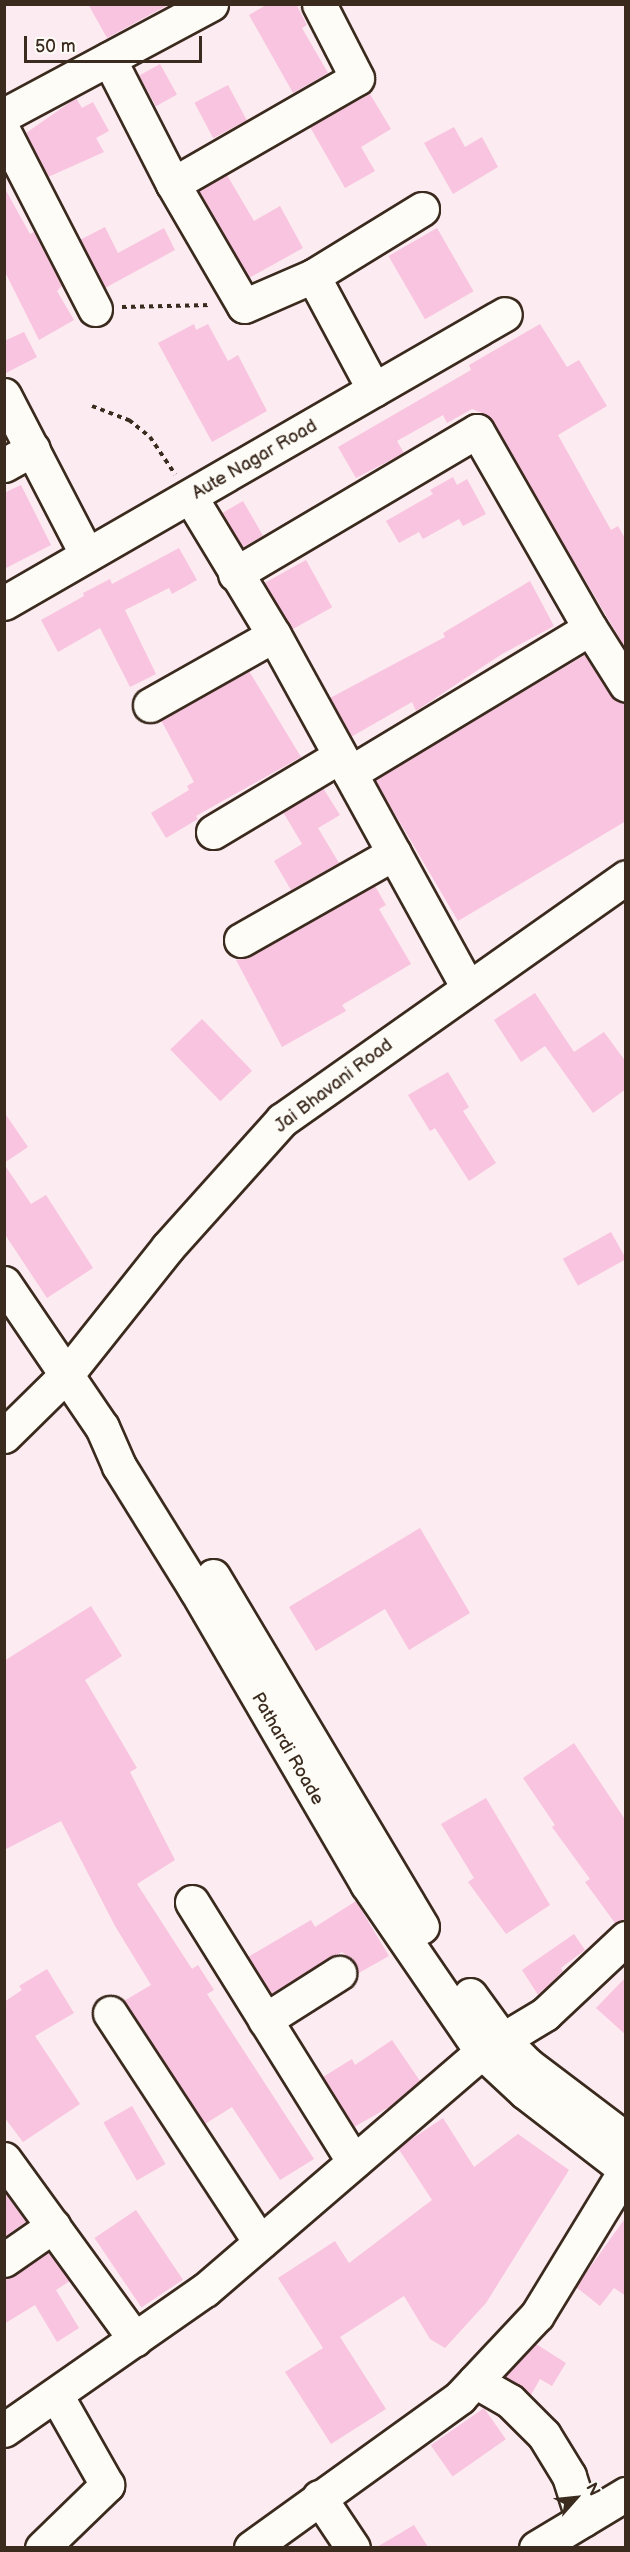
<!DOCTYPE html>
<style>
body{margin:0}
#map{position:relative;width:630px;height:2552px;overflow:hidden;background:#fcebf0;font-family:"Balsamiq Sans",sans-serif}
div>[style]{position:absolute}
[style*='--x']{left:calc(var(--x)*1px);top:calc(var(--y)*1px);width:calc(var(--w)*1px);rotate:calc(var(--a)*1deg)}
.building>*{inset:0;background:#f9c4df;transform-origin:0 0}
.path>*{height:4px;margin-top:-2px;transform-origin:0;background:repeating-linear-gradient(90deg,#3b2a1e 0 4.5px,transparent 0 9px)}
.roads{filter:drop-shadow(2px 0 #3b2a1e) drop-shadow(-2px 0 #3b2a1e) drop-shadow(0 2px #3b2a1e) drop-shadow(0 -2px #3b2a1e)}
.minor>*{height:33px;margin:-16.5px;padding:0 16.5px;transform-origin:16.5px;border-radius:16.5px;background:#fdfcf7}
span{translate:-50% -50%;white-space:nowrap;text-align:center;line-height:1.15;-webkit-text-stroke:6px #fdfcf7;paint-order:stroke}
.street-label{font-size:18px;color:#3b2a1e}
.frame{position:absolute;inset:0;border:6px solid #3b2a1e;pointer-events:none}
.north{position:absolute;left:546px;top:2468px;width:60px;height:60px;-webkit-text-stroke:4px #fdfcf7;paint-order:stroke;rotate:63deg;font-size:16px;font-weight:700;line-height:24px;text-align:center;color:#3b2a1e}
.north::after{content:'';display:block;margin:auto;width:21px;height:27px;background:#3b2a1e;clip-path:polygon(50% 0,100% 100%,50% 72%,0 100%)}
.scale{position:absolute;left:24px;top:36px;width:178px;height:27px;box-sizing:border-box;border:3px solid #3b2a1e;border-top:0;padding-left:8px;font-size:18px;line-height:21px;white-space:nowrap;color:#3b2a1e;-webkit-text-stroke:4px #fdfcf7;paint-order:stroke}
</style>
<div id="map">
<div class="building">
<i style="clip-path:polygon(88px 4px,170px 4px,107px 38px)"></i>
<i style="clip-path:polygon(268px 4px,296px 4px,307px 25px,302px 28px,328px 73px,293px 93px,249px 15px)"></i>
<i style="left:160px;top:64px;width:35px;height:24px;rotate:61deg"></i>
<i style="left:228px;top:85px;width:40px;height:38px;rotate:62deg"></i>
<i style="clip-path:polygon(370px 94px,391px 129px,361px 147px,375px 171px,345px 188px,310px 127px)"></i>
<i style="clip-path:polygon(76px 98px,82px 108px,93px 102px,109px 131px,96px 138px,104px 152px,48px 177px,26px 133px)"></i>
<i style="clip-path:polygon(454px 127px,465px 147px,482px 137px,498px 167px,453px 194px,424px 143px)"></i>
<i style="clip-path:polygon(227px 175px,254px 221px,280px 206px,303px 248px,249px 278px,199px 191px)"></i>
<i style="clip-path:polygon(4px 187px,30px 234px,34px 232px,62px 286px,57px 291px,74px 320px,39px 340px,4px 270px)"></i>
<i style="clip-path:polygon(105px 227px,118px 253px,164px 228px,175px 250px,105px 288px,80px 240px)"></i>
<i style="left:437px;top:228px;width:73px;height:56px;rotate:60deg"></i>
<i style="clip-path:polygon(194px 324px,196px 330px,208px 324px,228px 361px,238px 355px,267px 411px,212px 442px,158px 343px)"></i>
<i style="clip-path:polygon(540px 324px,567px 367px,579px 360px,607px 406px,558px 435px,611px 530px,618px 526px,626px 540px,626px 649px,487px 415px,472px 409px,447px 423px,443px 415px,397px 441px,404px 453px,356px 478px,338px 447px,471px 370px,469px 365px)"></i>
<i style="clip-path:polygon(24px 332px,37px 357px,4px 374px,4px 341px)"></i>
<i style="clip-path:polygon(453px 477px,457px 485px,467px 479px,486px 514px,463px 526px,459px 519px,423px 539px,419px 532px,399px 543px,386px 521px,433px 494px,430px 490px)"></i>
<i style="clip-path:polygon(21px 485px,51px 545px,4px 569px,4px 493px)"></i>
<i style="left:243px;top:501px;width:40px;height:24px;rotate:60deg"></i>
<i style="clip-path:polygon(179px 548px,197px 580px,172px 594px,169px 588px,125px 610px,156px 674px,130px 687px,100px 628px,58px 652px,41px 620px,84px 596px,83px 593px,110px 579px,112px 584px)"></i>
<i style="left:306px;top:560px;width:54px;height:48px;rotate:61deg"></i>
<i style="clip-path:polygon(530px 581px,554px 626px,502px 654px,416px 711px,412px 702px,351px 737px,330px 698px,445px 637px,443px 633px)"></i>
<i style="clip-path:polygon(585px 655px,610px 695px,626px 704px,626px 821px,458px 921px,375px 780px)"></i>
<i style="clip-path:polygon(249px 671px,301px 757px,196px 816px,198px 819px,166px 838px,151px 813px,189px 790px,187px 786px,194px 782px,161px 720px)"></i>
<i style="clip-path:polygon(323px 788px,340px 815px,318px 828px,339px 863px,291px 890px,274px 861px,302px 844px,283px 812px)"></i>
<i style="clip-path:polygon(375px 886px,386px 905px,379px 909px,411px 964px,342px 1005px,346px 1011px,282px 1047px,236px 960px,250px 956px)"></i>
<i style="clip-path:polygon(535px 993px,574px 1052px,604px 1032px,626px 1062px,626px 1089px,593px 1113px,545px 1046px,521px 1062px,494px 1020px)"></i>
<i style="left:202px;top:1019px;width:72px;height:44px;rotate:46deg"></i>
<i style="clip-path:polygon(448px 1072px,469px 1107px,463px 1111px,496px 1163px,469px 1181px,435px 1128px,430px 1131px,408px 1095px)"></i>
<i style="clip-path:polygon(4px 1112px,28px 1147px,4px 1163px)"></i>
<i style="clip-path:polygon(4px 1164px,31px 1204px,46px 1195px,93px 1268px,47px 1298px,4px 1233px)"></i>
<i style="left:611px;top:1232px;width:31px;height:55px;rotate:61deg"></i>
<i style="clip-path:polygon(420px 1528px,470px 1613px,409px 1650px,385px 1609px,316px 1651px,289px 1607px)"></i>
<i style="clip-path:polygon(91px 1606px,122px 1656px,85px 1680px,137px 1768px,130px 1772px,175px 1860px,137px 1884px,192px 1969px,198px 1965px,214px 1990px,207px 1994px,314px 2159px,280px 2180px,232px 2107px,205px 2124px,124px 2001px,151px 1985px,115px 1926px,61px 1821px,4px 1850px,4px 1661px)"></i>
<i style="clip-path:polygon(574px 1743px,626px 1821px,626px 1920px,615px 1923px,585px 1882px,590px 1879px,552px 1827px,555px 1825px,523px 1778px)"></i>
<i style="clip-path:polygon(486px 1798px,550px 1905px,506px 1934px,468px 1882px,474px 1878px,441px 1824px)"></i>
<i style="clip-path:polygon(356px 1901px,389px 1956px,357px 1974px,354px 1962px,342px 1952px,271px 1994px,248px 1957px,311px 1920px,315px 1927px)"></i>
<i style="clip-path:polygon(574px 1934px,585px 1950px,561px 1968px,563px 1971px,538px 1995px,522px 1970px)"></i>
<i style="clip-path:polygon(47px 1969px,74px 2013px,35px 2036px,80px 2104px,23px 2142px,4px 2117px,4px 2002px,22px 1990px,19px 1986px)"></i>
<i style="clip-path:polygon(626px 1977px,626px 2035px,596px 2008px)"></i>
<i style="clip-path:polygon(392px 2040px,420px 2081px,391px 2106px,354px 2127px,323px 2077px,352px 2059px,355px 2065px)"></i>
<i style="left:132px;top:2106px;width:67px;height:33px;rotate:60deg"></i>
<i style="clip-path:polygon(443px 2118px,474px 2167px,518px 2134px,569px 2170px,486px 2303px,445px 2348px,430px 2339px,404px 2296px,340px 2337px,386px 2409px,331px 2444px,285px 2372px,323px 2348px,278px 2278px,335px 2241px,349px 2263px,432px 2200px,398px 2148px)"></i>
<i style="clip-path:polygon(4px 2192px,26px 2222px,4px 2237px)"></i>
<i style="left:136px;top:2210px;width:84px;height:50px;rotate:56deg"></i>
<i style="clip-path:polygon(626px 2217px,626px 2296px,614px 2288px,600px 2306px,576px 2287px)"></i>
<i style="clip-path:polygon(48px 2252px,70px 2281px,56px 2290px,79px 2328px,57px 2342px,35px 2305px,4px 2324px,4px 2279px)"></i>
<i style="clip-path:polygon(536px 2344px,566px 2363px,552px 2386px,540px 2379px,531px 2395px,505px 2377px)"></i>
<i style="left:484px;top:2408px;width:38px;height:65px;rotate:55deg"></i>
<i style="clip-path:polygon(414px 2525px,428px 2547px,377px 2547px)"></i>
</div>
<div class="path">
<i style="--x:122;--y:307;--w:89;--a:-1.3"></i>
<i style="--x:92;--y:406;--w:40;--a:21"></i>
<i style="--x:129;--y:420;--w:27;--a:39"></i>
<i style="--x:150;--y:437;--w:45;--a:56"></i>
</div>
<div class="roads">
<div class="minor">
<i style="--x:109;--y:59;--w:140;--a:62.9"></i>
<i style="--x:173;--y:184;--w:141;--a:59.8"></i>
<i style="--x:244;--y:306;--w:75;--a:-23.5"></i>
<i style="--x:313;--y:276;--w:128;--a:-31.6"></i>
<i style="--x:4;--y:115;--w:235;--a:-28.2"></i>
<i style="--x:4;--y:132;--w:199;--a:62.8"></i>
<i style="--x:173;--y:184;--w:212;--a:-29.9"></i>
<i style="--x:357;--y:78;--w:83;--a:-117.2"></i>
<i style="--x:313;--y:276;--w:129;--a:61.8"></i>
<i style="--x:4;--y:395;--w:180;--a:62.6"></i>
<i style="--x:4;--y:465;--w:33;--a:-29"></i>
<i style="--x:191;--y:498;--w:160;--a:58.8"></i>
<i style="--x:274;--y:635;--w:403;--a:61.2"></i>
<i style="--x:235;--y:574;--w:281;--a:-30.6"></i>
<i style="--x:477;--y:431;--w:227;--a:60.2"></i>
<i style="--x:4;--y:603;--w:578;--a:-29.98"></i>
<i style="--x:150;--y:705;--w:142;--a:-29.4"></i>
<i style="--x:350;--y:773;--w:280;--a:-31.1"></i>
<i style="--x:590;--y:628;--w:67;--a:57.7"></i>
<i style="--x:213;--y:832;--w:148;--a:-30.9"></i>
<i style="--x:241;--y:940;--w:176;--a:-29.6"></i>
<i style="--x:4;--y:1283;--w:174;--a:55.8"></i>
<i style="--x:102;--y:1427;--w:43;--a:66.4"></i>
<i style="--x:119;--y:1466;--w:146;--a:58.2"></i>
<i style="--x:196;--y:1590;--w:340;--a:59.8"></i>
<i style="--x:367;--y:1884;--w:204;--a:55.6"></i>
<i style="--x:482;--y:2052;--w:59;--a:42.9"></i>
<i style="--x:525;--y:2092;--w:128;--a:37.7"></i>
<i style="--x:4;--y:1436;--w:88;--a:-44.5"></i>
<i style="--x:67;--y:1374;--w:162;--a:-51.5"></i>
<i style="--x:168;--y:1247;--w:171;--a:-48.1"></i>
<i style="--x:282;--y:1120;--w:421;--a:-35.2"></i>
<i style="--x:213;--y:1576;--w:408;--a:59.2"></i>
<i style="--x:192;--y:1902;--w:306;--a:58.1"></i>
<i style="--x:470;--y:1995;--w:54;--a:54"></i>
<i style="--x:502;--y:2039;--w:37;--a:45"></i>
<i style="--x:528;--y:2065;--w:123;--a:37.1"></i>
<i style="--x:110;--y:2013;--w:274;--a:56.8"></i>
<i style="--x:265;--y:2020;--w:88;--a:-32.4"></i>
<i style="--x:4;--y:2159;--w:223;--a:54"></i>
<i style="--x:4;--y:2260;--w:60;--a:-34.8"></i>
<i style="--x:475;--y:2381;--w:40;--a:29.7"></i>
<i style="--x:510;--y:2401;--w:48;--a:45"></i>
<i style="--x:544;--y:2435;--w:48;--a:58.6"></i>
<i style="--x:569;--y:2476;--w:46;--a:72.3"></i>
<i style="--x:4;--y:2430;--w:245;--a:-34.9"></i>
<i style="--x:205;--y:2290;--w:365;--a:-40.7"></i>
<i style="--x:482;--y:2052;--w:74;--a:-31.1"></i>
<i style="--x:545;--y:2014;--w:111;--a:-43.2"></i>
<i style="--x:319;--y:2497;--w:61;--a:56.3"></i>
<i style="--x:42;--y:2548;--w:91;--a:-44.1"></i>
<i style="--x:107;--y:2485;--w:103;--a:-119.5"></i>
<i style="--x:251;--y:2548;--w:258;--a:-35.8"></i>
<i style="--x:460;--y:2397;--w:112;--a:-46.8"></i>
<i style="--x:537;--y:2315;--w:171;--a:-58.6"></i>
<i style="--x:536;--y:2548;--w:105;--a:-31"></i>
</div>
</div>
<div class="street-label">
<span style="left:255px;top:460px;rotate:-30deg">Aute Nagar Road</span>
<span style="left:334px;top:1086px;rotate:-37deg">Jai Bhavani Road</span>
<span style="left:287px;top:1749px;rotate:60deg">Pathardi Roade</span>
</div>
<div class="frame"></div>
<div class="north">N</div>
<div class="scale">50 m</div>
</div>
